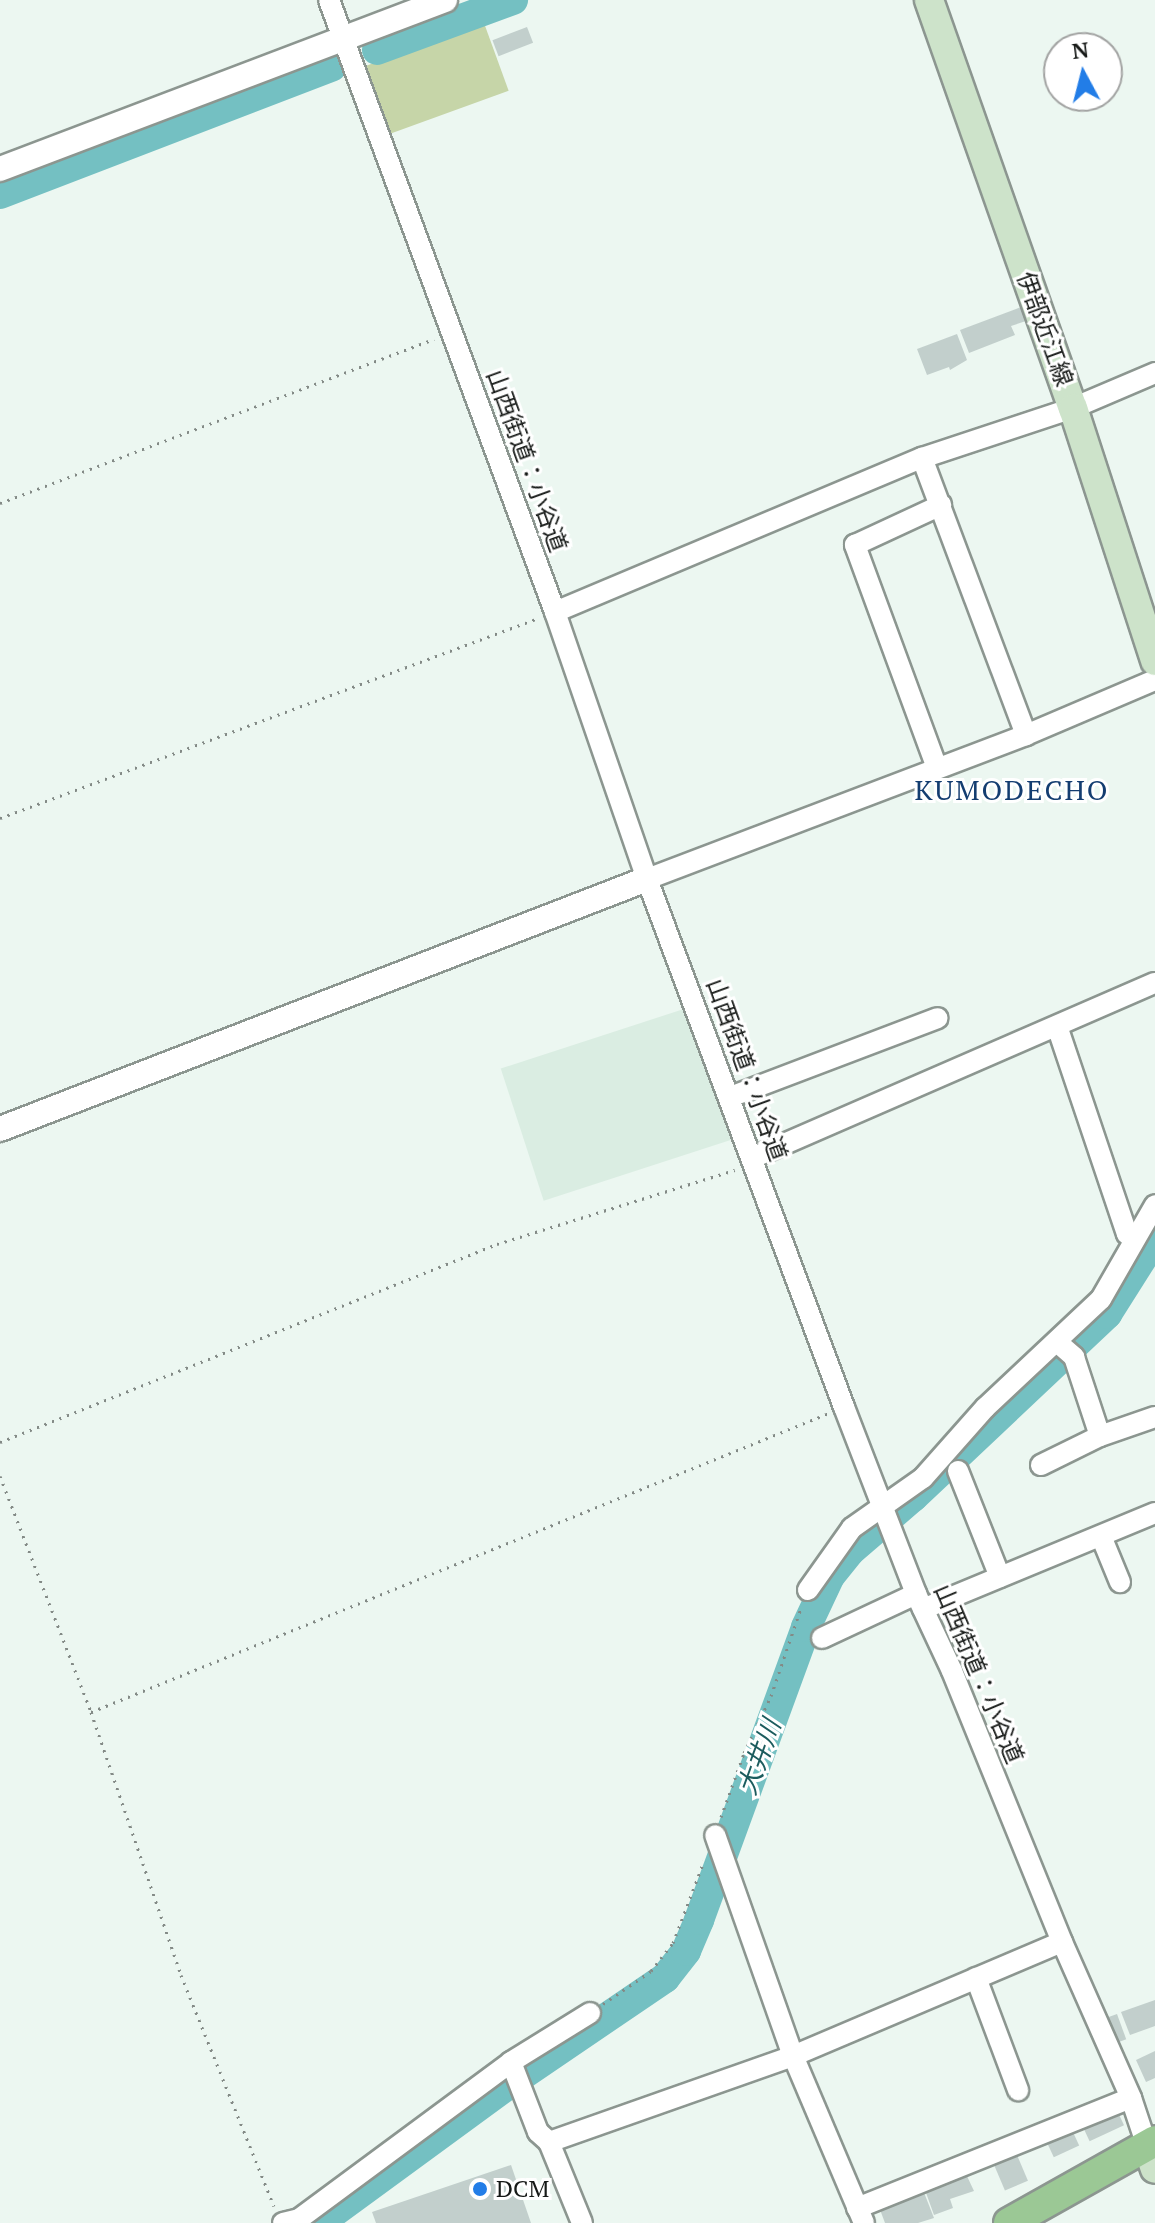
<!DOCTYPE html>
<meta charset="utf-8">
<style>
body{margin:0}
#map{position:relative;width:1155px;height:2223px;overflow:hidden;background:#ecf7f1;font-family:"PT Serif","Noto Sans JP",serif}
div>[style]{position:absolute}
[style*='--x']{left:calc(var(--x)*1px);top:calc(var(--y)*1px);width:calc(var(--w)*1px);rotate:calc(var(--a)*1deg)}
.built>*{inset:0;background:#daede2;transform-origin:0 0}
.green>*{inset:0;background:#c6d5a8;transform-origin:0 0}
.river>*{height:30px;margin:-15px;padding:0 15px;transform-origin:15px;border-radius:15px;background:#74c0c2}
.building>*{inset:0;background:#c2cfcc;transform-origin:0 0}
.path>*{height:3px;margin-top:-1.5px;transform-origin:0;background:repeating-linear-gradient(90deg,#838a86 0 2px,transparent 0 8px)}
.roads{filter:drop-shadow(2px 0 #8c9690) drop-shadow(-2px 0 #8c9690) drop-shadow(0 2px #8c9690) drop-shadow(0 -2px #8c9690)}
.minor>*{height:20px;margin:-10px;padding:0 10px;transform-origin:10px;border-radius:10px;background:#fff}
.tertiary>*{height:24px;margin:-12px;padding:0 12px;transform-origin:12px;border-radius:12px;background:#fff}
.secondary>*{height:28px;margin:-14px;padding:0 14px;transform-origin:14px;border-radius:14px;background:#cde3ca}
.primary>*{height:30px;margin:-15px;padding:0 15px;transform-origin:15px;border-radius:15px;background:#9bc895}
.dots>*{width:22px;height:22px;translate:-50% -50%;box-sizing:border-box;border:4px solid #fff;border-radius:50%}
span{translate:-50% -50%;white-space:nowrap;text-align:center;line-height:1.15;-webkit-text-stroke:6px #fff;paint-order:stroke}
.street-label{font-size:24px;color:#161917}
.poi-label{font-size:24px;color:#161917}
.left{translate:0 -50%;text-align:left}
.water-label{font-size:26px;color:#1c5c5e;font-style:italic}
.quarter-label{font-size:28px;color:#133d70;letter-spacing:2px}
.north{position:absolute;left:1043px;top:32px;width:80px;height:80px;box-sizing:border-box;background:#fff;border:2px solid #a2a3a2;border-radius:50%;rotate:353deg;font-size:22px;font-weight:700;line-height:32px;text-align:center;color:#161917}
.north::after{content:'';display:block;margin:auto;width:28px;height:36px;background:#227de7;clip-path:polygon(50% 0,100% 100%,50% 72%,0 100%)}
</style>
<div id="map">
<div class="built">
<i style="left:690px;top:1007px;width:139px;height:199px;rotate:72deg"></i>
</div>
<div class="green">
<i style="left:484px;top:23px;width:72px;height:129px;rotate:70deg"></i>
</div>
<div class="river">
<i style="--x:377;--y:50;--w:145;--a:-20.2"></i>
<i style="--x:0;--y:194;--w:355;--a:-21"></i>
<i style="--x:319;--y:2223;--w:235;--a:-36.2"></i>
<i style="--x:509;--y:2084;--w:189;--a:-34.2"></i>
<i style="--x:665;--y:1978;--w:34;--a:-52"></i>
<i style="--x:686;--y:1951;--w:34;--a:-67"></i>
<i style="--x:699;--y:1920;--w:312;--a:-69.9"></i>
<i style="--x:806;--y:1627;--w:56;--a:-64.8"></i>
<i style="--x:830;--y:1576;--w:32;--a:-51"></i>
<i style="--x:850;--y:1551;--w:83;--a:-40.6"></i>
<i style="--x:913;--y:1497;--w:267;--a:-43.3"></i>
<i style="--x:1107;--y:1314;--w:90;--a:-57.7"></i>
</div>
<div class="building">
<i style="left:527px;top:27px;width:17px;height:37px;rotate:69deg"></i>
<i style="clip-path:polygon(1021px 307px,1026px 321px,1011px 326px,1015px 335px,969px 353px,960px 330px)"></i>
<i style="clip-path:polygon(957px 334px,967px 360px,950px 370px,949px 367px,927px 375px,917px 349px)"></i>
<i style="clip-path:polygon(1155px 2000px,1155px 2026px,1130px 2035px,1121px 2012px)"></i>
<i style="left:1117px;top:2014px;width:27px;height:17px;rotate:70deg"></i>
<i style="clip-path:polygon(1155px 2051px,1155px 2078px,1146px 2082px,1136px 2060px)"></i>
<i style="left:1116px;top:2108px;width:19px;height:38px;rotate:65deg"></i>
<i style="left:1072px;top:2130px;width:17px;height:28px;rotate:65deg"></i>
<i style="left:1017px;top:2155px;width:28px;height:25px;rotate:67deg"></i>
<i style="clip-path:polygon(511px 2165px,531px 2223px,376px 2223px,372px 2212px)"></i>
<i style="clip-path:polygon(966px 2174px,974px 2191px,950px 2199px,953px 2208px,934px 2215px,925px 2190px)"></i>
<i style="clip-path:polygon(923px 2190px,934px 2218px,918px 2223px,885px 2223px,879px 2207px)"></i>
</div>
<div class="path">
<i style="--x:0;--y:503;--w:464;--a:-20.7"></i>
<i style="--x:0;--y:818;--w:572;--a:-20.37"></i>
<i style="--x:0;--y:1442;--w:535;--a:-21.72"></i>
<i style="--x:497;--y:1244;--w:249;--a:-17.3"></i>
<i style="--x:0;--y:1476;--w:253;--a:68.9"></i>
<i style="--x:91;--y:1712;--w:278;--a:71.1"></i>
<i style="--x:181;--y:1975;--w:249;--a:68.1"></i>
<i style="--x:91;--y:1712;--w:796;--a:-22.06"></i>
<i style="--x:721;--y:1817;--w:68;--a:-70.2"></i>
<i style="--x:744;--y:1753;--w:63;--a:-64.7"></i>
<i style="--x:771;--y:1696;--w:93;--a:-71.2"></i>
<i style="--x:603;--y:2004;--w:58;--a:-34.5"></i>
<i style="--x:651;--y:1971;--w:36;--a:-52"></i>
<i style="--x:673;--y:1943;--w:88;--a:-69.3"></i>
</div>
<div class="roads">
<div class="minor">
<i style="--x:329;--y:0;--w:652;--a:69.73"></i>
<i style="--x:555;--y:612;--w:282;--a:71"></i>
<i style="--x:647;--y:879;--w:564;--a:69.54"></i>
<i style="--x:844;--y:1407;--w:200;--a:68.9"></i>
<i style="--x:916;--y:1594;--w:85;--a:64.9"></i>
<i style="--x:952;--y:1671;--w:292;--a:67.9"></i>
<i style="--x:1062;--y:1942;--w:171;--a:66.1"></i>
<i style="--x:1131;--y:2098;--w:51;--a:71.6"></i>
<i style="--x:922;--y:458;--w:296;--a:69.4"></i>
<i style="--x:555;--y:612;--w:398;--a:-22.8"></i>
<i style="--x:922;--y:458;--w:159;--a:-18.3"></i>
<i style="--x:1073;--y:408;--w:89;--a:-23.1"></i>
<i style="--x:937;--y:768;--w:238;--a:-110.2"></i>
<i style="--x:855;--y:545;--w:95;--a:-24.9"></i>
<i style="--x:647;--y:879;--w:405;--a:-20.8"></i>
<i style="--x:1026;--y:735;--w:140;--a:-23.1"></i>
<i style="--x:1057;--y:1026;--w:219;--a:71.4"></i>
<i style="--x:1127;--y:1234;--w:9;--a:32"></i>
<i style="--x:730;--y:1097;--w:222;--a:-20.8"></i>
<i style="--x:752;--y:1158;--w:439;--a:-23.5"></i>
<i style="--x:1057;--y:1342;--w:23;--a:41"></i>
<i style="--x:1074;--y:1357;--w:83;--a:71.8"></i>
<i style="--x:1100;--y:1436;--w:58;--a:-19.1"></i>
<i style="--x:1041;--y:1465;--w:66;--a:-26.2"></i>
<i style="--x:958;--y:1471;--w:114;--a:68.4"></i>
<i style="--x:1101;--y:1536;--w:50;--a:67.6"></i>
<i style="--x:808;--y:1590;--w:76;--a:-54.6"></i>
<i style="--x:852;--y:1528;--w:87;--a:-35.2"></i>
<i style="--x:923;--y:1478;--w:94;--a:-48.5"></i>
<i style="--x:985;--y:1408;--w:159;--a:-43.2"></i>
<i style="--x:1101;--y:1299;--w:108;--a:-60.1"></i>
<i style="--x:923;--y:1609;--w:251;--a:-22.5"></i>
<i style="--x:822;--y:1638;--w:104;--a:-25.1"></i>
<i style="--x:976;--y:1978;--w:120;--a:69.4"></i>
<i style="--x:511;--y:2062;--w:75;--a:68.9"></i>
<i style="--x:538;--y:2132;--w:15;--a:42"></i>
<i style="--x:549;--y:2142;--w:87;--a:67.8"></i>
<i style="--x:549;--y:2142;--w:259;--a:-19.4"></i>
<i style="--x:793;--y:2056;--w:234;--a:-109.4"></i>
<i style="--x:857;--y:2208;--w:295;--a:-21.9"></i>
<i style="--x:283;--y:2223;--w:16;--a:-14"></i>
<i style="--x:299;--y:2219;--w:264;--a:-36.5"></i>
<i style="--x:511;--y:2062;--w:93;--a:-31.8"></i>
<i style="--x:864;--y:2223;--w:181;--a:-113"></i>
<i style="--x:793;--y:2056;--w:292;--a:-23"></i>
</div>
<div class="tertiary">
<i style="--x:0;--y:169;--w:476;--a:-20.8"></i>
<i style="--x:0;--y:1129;--w:694;--a:-21.13"></i>
</div>
<div class="secondary">
<i style="--x:929;--y:0;--w:433;--a:70.6"></i>
<i style="--x:1073;--y:408;--w:266;--a:72"></i>
<i style="--x:1147;--y:2146;--w:24;--a:71"></i>
</div>
<div class="primary">
<i style="--x:1009;--y:2223;--w:167;--a:-29.3"></i>
</div>
</div>
<div class="dots">
<i style="left:480px;top:2189px;background:#227de7"></i>
</div>
<div class="street-label">
<span style="left:1045px;top:329px;rotate:70deg">伊部近江線</span>
<span style="left:527px;top:461px;rotate:70deg">山西街道：小谷道</span>
<span style="left:747px;top:1070px;rotate:70deg">山西街道：小谷道</span>
<span style="left:979px;top:1674px;rotate:67deg">山西街道：小谷道</span>
</div>
<div class="poi-label">
<span class="left" style="left:496px;top:2189px">DCM</span>
</div>
<div class="water-label">
<span style="left:759px;top:1757px;rotate:-70deg">大井川</span>
</div>
<div class="quarter-label">
<span style="left:1012px;top:790px">KUMODECHO</span>
</div>
<div class="north">N</div>
</div>
